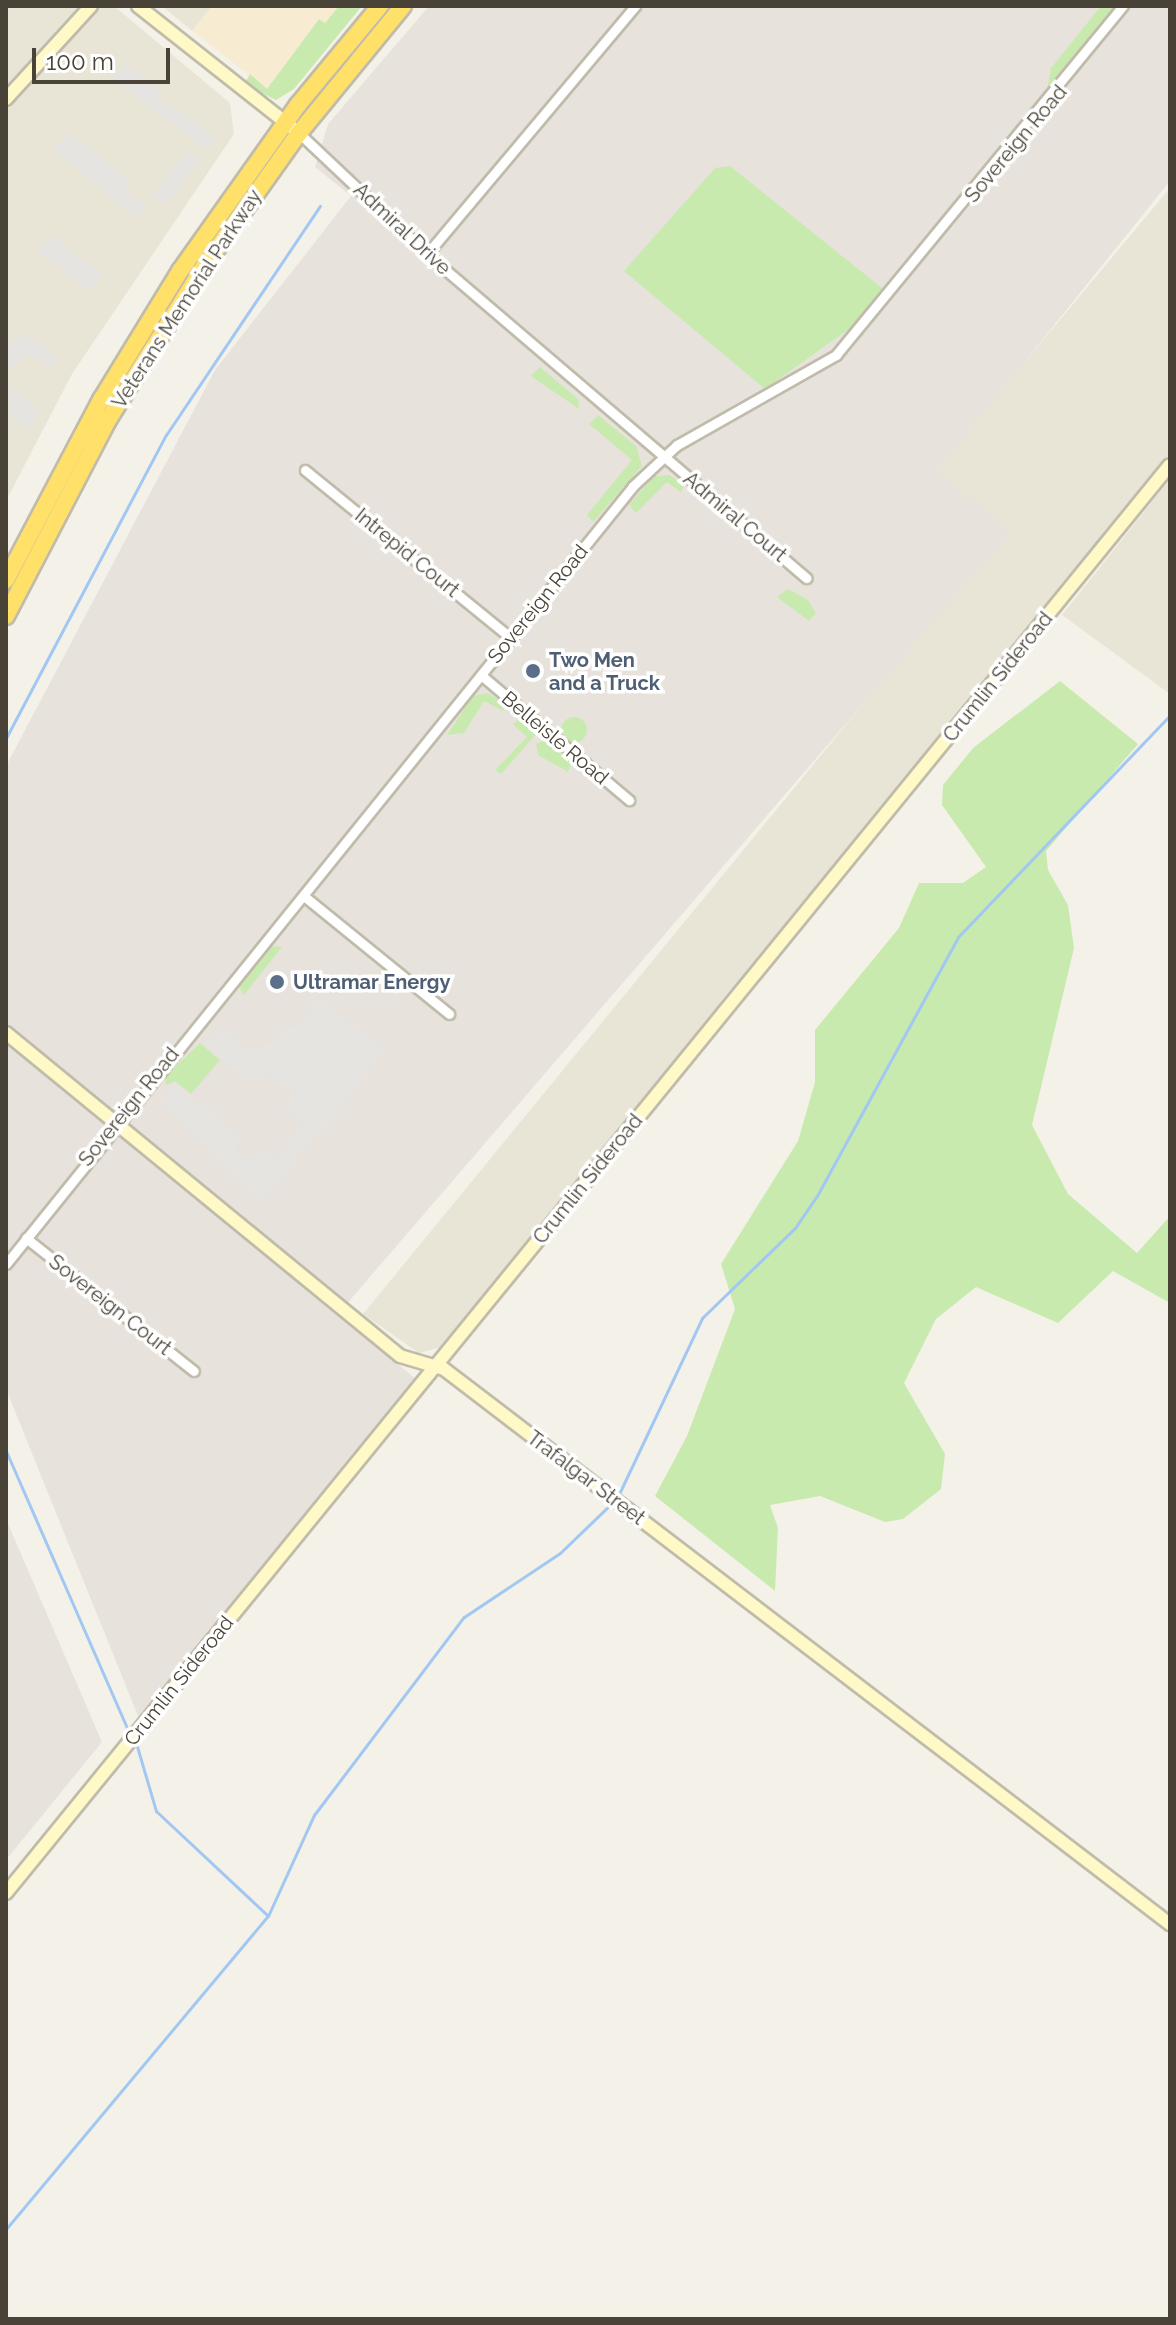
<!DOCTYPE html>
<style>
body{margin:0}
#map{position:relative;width:1176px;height:2325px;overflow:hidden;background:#f4f2e8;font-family:Raleway,sans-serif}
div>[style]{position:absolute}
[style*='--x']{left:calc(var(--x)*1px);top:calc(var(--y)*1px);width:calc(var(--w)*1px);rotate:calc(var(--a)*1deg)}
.residential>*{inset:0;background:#e8e5d6}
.commercial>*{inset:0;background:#f7ecd2}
.industrial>*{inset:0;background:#e7e3dc}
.green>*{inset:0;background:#c8eaaf}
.round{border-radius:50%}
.parking>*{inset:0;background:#e5e4e0;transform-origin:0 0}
.stream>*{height:3px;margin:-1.5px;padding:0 1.5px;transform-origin:1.5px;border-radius:1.5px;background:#a2c7f3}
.roads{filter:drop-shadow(2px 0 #c0bbaa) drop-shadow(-2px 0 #c0bbaa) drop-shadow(0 2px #c0bbaa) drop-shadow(0 -2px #c0bbaa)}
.street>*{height:9px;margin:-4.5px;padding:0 4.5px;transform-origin:4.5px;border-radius:4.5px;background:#fff}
.secondary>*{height:12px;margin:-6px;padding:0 6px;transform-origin:6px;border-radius:6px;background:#fff9c7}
.highway>*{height:16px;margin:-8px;padding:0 8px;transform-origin:8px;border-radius:8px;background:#ffe068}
.dots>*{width:22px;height:22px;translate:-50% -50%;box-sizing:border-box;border:4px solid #fff;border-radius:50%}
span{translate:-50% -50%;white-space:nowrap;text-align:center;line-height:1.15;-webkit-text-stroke:7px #fff;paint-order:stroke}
.street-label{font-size:20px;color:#484336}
.service-label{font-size:20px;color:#4e5e75;font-weight:700}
.left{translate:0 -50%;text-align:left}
.frame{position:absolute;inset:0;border:8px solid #484336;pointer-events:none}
.scale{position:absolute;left:32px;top:48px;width:138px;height:36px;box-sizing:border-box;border:4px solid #484336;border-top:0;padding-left:10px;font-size:24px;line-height:28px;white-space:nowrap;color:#484336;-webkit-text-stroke:6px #fff;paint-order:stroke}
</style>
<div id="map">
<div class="residential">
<i style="clip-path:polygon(6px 6px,80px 6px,6px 92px)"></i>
<i style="clip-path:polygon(98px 6px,114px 6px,230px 103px,234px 134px,72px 374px,6px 501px,6px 110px)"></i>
<i style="clip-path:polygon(162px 6px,212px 6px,192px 31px)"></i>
<i style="clip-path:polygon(1170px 188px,1170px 456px,445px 1346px,419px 1353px,363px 1314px,899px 660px,902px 509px)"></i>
<i style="clip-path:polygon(1170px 479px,1170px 694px,1062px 615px)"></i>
</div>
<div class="commercial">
<i style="clip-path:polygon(212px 6px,339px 6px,325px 24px,319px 19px,267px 89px,192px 31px)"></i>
</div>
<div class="industrial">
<i style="clip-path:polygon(429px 6px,1170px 6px,1170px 181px,937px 471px,1011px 532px,338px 1314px,417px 1380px,140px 1721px,6px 1389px,6px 766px,215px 370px,351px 196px,315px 167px,328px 124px)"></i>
<i style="clip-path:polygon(6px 1519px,102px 1742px,6px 1860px)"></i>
</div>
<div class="green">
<i style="clip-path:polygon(339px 6px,362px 6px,294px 89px,276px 100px,244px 84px,250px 74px,267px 89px,319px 19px,325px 23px)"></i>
<i style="clip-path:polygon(1101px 6px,1115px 6px,1113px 17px,1047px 89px,1051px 68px)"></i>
<i style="clip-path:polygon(730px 166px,882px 288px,860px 321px,765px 389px,624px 271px,715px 168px)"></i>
<i style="clip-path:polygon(540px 367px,578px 399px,579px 409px,531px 376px)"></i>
<i style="clip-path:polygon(598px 415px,636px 446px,642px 466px,593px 522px,587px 515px,632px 460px,589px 424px)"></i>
<i style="clip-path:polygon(670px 475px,684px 486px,681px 492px,667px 482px,636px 513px,629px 505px,654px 476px)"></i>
<i style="clip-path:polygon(788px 589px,808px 600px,816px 613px,809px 621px,777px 597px)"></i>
<i style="clip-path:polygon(1060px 681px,1138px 744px,1046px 851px,1048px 870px,1068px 905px,1074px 948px,1032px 1125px,1068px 1194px,1137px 1253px,1170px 1216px,1170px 1303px,1113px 1271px,1058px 1323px,976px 1287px,936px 1319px,904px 1383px,945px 1454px,941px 1489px,903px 1519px,885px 1522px,820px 1496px,770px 1505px,778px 1528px,775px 1591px,655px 1496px,687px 1436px,735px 1309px,721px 1264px,798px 1141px,815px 1082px,815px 1030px,899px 928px,919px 883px,963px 883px,986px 867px,942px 805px,943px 785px,973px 748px)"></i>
<i style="clip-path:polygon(488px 693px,505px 704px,503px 711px,484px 701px,464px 733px,447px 735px,473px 696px)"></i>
<i class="round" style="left:561px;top:717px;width:26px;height:26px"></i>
<i style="clip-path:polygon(522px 717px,537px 733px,501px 774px,495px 770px,527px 737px,513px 724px)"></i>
<i style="clip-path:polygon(548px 739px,572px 759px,568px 772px,538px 755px,536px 744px)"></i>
<i style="clip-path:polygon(270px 946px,282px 947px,244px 995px,238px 985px)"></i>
<i style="clip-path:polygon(200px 1043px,220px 1060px,191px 1094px,175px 1081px,166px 1085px,165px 1077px)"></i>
</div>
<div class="parking">
<i style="clip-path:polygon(127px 62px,163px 93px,160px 99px,216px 137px,207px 150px,113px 79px)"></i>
<i style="clip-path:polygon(68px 132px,131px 182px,126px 189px,147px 207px,138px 219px,53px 149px)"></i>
<i style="left:188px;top:151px;width:16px;height:58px;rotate:40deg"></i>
<i style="left:51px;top:235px;width:65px;height:21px;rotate:38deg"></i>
<i style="clip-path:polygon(18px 334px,26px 341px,31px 334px,59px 359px,50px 370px,29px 354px,6px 371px,6px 348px)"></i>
<i style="clip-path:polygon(8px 384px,41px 412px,26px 430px,11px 417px)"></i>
<i style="clip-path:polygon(320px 997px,385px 1051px,262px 1202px,160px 1103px,175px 1083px,242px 1139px,234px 1150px,249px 1160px,260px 1149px,275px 1160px,303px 1126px,284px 1109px,297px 1095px,265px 1072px,254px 1084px,206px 1046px,223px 1028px,254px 1053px,301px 1022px)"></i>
</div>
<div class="stream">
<i style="--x:6;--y:738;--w:343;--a:-62.2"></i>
<i style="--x:166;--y:435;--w:276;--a:-56.1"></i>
<i style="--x:6;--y:1451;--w:308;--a:66.4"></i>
<i style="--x:618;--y:1496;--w:197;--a:-64.7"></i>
<i style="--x:702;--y:1318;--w:129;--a:-44.1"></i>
<i style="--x:795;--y:1228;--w:41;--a:-55.9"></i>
<i style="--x:818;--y:1194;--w:293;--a:-61.4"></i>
<i style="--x:958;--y:937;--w:307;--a:-46.3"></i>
<i style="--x:136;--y:1743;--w:71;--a:73.6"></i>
<i style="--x:156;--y:1811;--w:152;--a:43.1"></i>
<i style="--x:6;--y:2229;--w:408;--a:-50.1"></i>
<i style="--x:268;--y:1916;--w:111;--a:-65.5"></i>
<i style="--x:314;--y:1815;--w:248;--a:-52.9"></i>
<i style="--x:464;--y:1617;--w:115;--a:-33.7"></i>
<i style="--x:560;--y:1553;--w:74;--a:-43.9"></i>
</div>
<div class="roads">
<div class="street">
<i style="--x:299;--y:133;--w:176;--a:43.4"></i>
<i style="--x:427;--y:254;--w:499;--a:40.5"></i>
<i style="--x:427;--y:254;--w:324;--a:-50"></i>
<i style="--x:305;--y:470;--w:264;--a:39.2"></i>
<i style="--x:481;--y:675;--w:194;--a:40.2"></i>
<i style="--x:304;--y:896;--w:187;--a:39.1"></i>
<i style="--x:26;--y:1238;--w:214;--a:38.4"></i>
<i style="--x:6;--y:1264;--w:999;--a:-51.13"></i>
<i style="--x:633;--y:486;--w:60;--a:-43"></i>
<i style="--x:677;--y:445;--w:183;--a:-29.5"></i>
<i style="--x:836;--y:355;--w:452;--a:-50.6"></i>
</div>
<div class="secondary">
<i style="--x:138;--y:6;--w:205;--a:38.3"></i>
<i style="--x:6;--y:99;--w:126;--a:-47.6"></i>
<i style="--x:6;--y:1033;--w:509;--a:39.34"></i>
<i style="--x:400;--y:1356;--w:46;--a:16.5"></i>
<i style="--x:444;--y:1369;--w:914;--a:37.4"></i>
<i style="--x:6;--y:1893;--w:1842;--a:-50.82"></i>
</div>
<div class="highway">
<i style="--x:6;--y:580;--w:204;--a:-62.2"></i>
<i style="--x:101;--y:400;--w:151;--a:-58.5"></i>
<i style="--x:180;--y:271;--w:204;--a:-54.6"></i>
<i style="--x:298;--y:105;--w:129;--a:-50.4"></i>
<i style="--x:6;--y:616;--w:221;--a:-62.5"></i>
<i style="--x:108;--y:420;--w:179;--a:-58"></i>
<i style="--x:203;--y:268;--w:166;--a:-54.6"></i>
<i style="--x:299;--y:133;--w:164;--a:-50.7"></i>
</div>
</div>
<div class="dots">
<i style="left:533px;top:671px;background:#5c6f8a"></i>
<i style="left:277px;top:982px;background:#5c6f8a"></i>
</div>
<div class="street-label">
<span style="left:1016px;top:144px;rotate:-50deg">Sovereign Road</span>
<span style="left:402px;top:229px;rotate:43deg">Admiral Drive</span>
<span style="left:187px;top:299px;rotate:-57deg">Veterans Memorial Parkway</span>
<span style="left:735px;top:517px;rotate:40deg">Admiral Court</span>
<span style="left:407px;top:553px;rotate:39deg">Intrepid Court</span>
<span style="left:538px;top:604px;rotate:-51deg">Sovereign Road</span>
<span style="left:998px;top:677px;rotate:-51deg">Crumlin Sideroad</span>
<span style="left:555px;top:738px;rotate:40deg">Belleisle Road</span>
<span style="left:129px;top:1107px;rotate:-51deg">Sovereign Road</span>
<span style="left:588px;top:1179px;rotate:-51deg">Crumlin Sideroad</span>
<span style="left:110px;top:1305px;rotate:38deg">Sovereign Court</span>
<span style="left:586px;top:1478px;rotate:37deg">Trafalgar Street</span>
<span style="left:179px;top:1681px;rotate:-51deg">Crumlin Sideroad</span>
</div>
<div class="service-label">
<span class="left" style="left:549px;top:672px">Two Men<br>and a Truck</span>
<span class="left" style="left:293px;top:982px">Ultramar Energy</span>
</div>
<div class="frame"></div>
<div class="scale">100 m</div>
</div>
